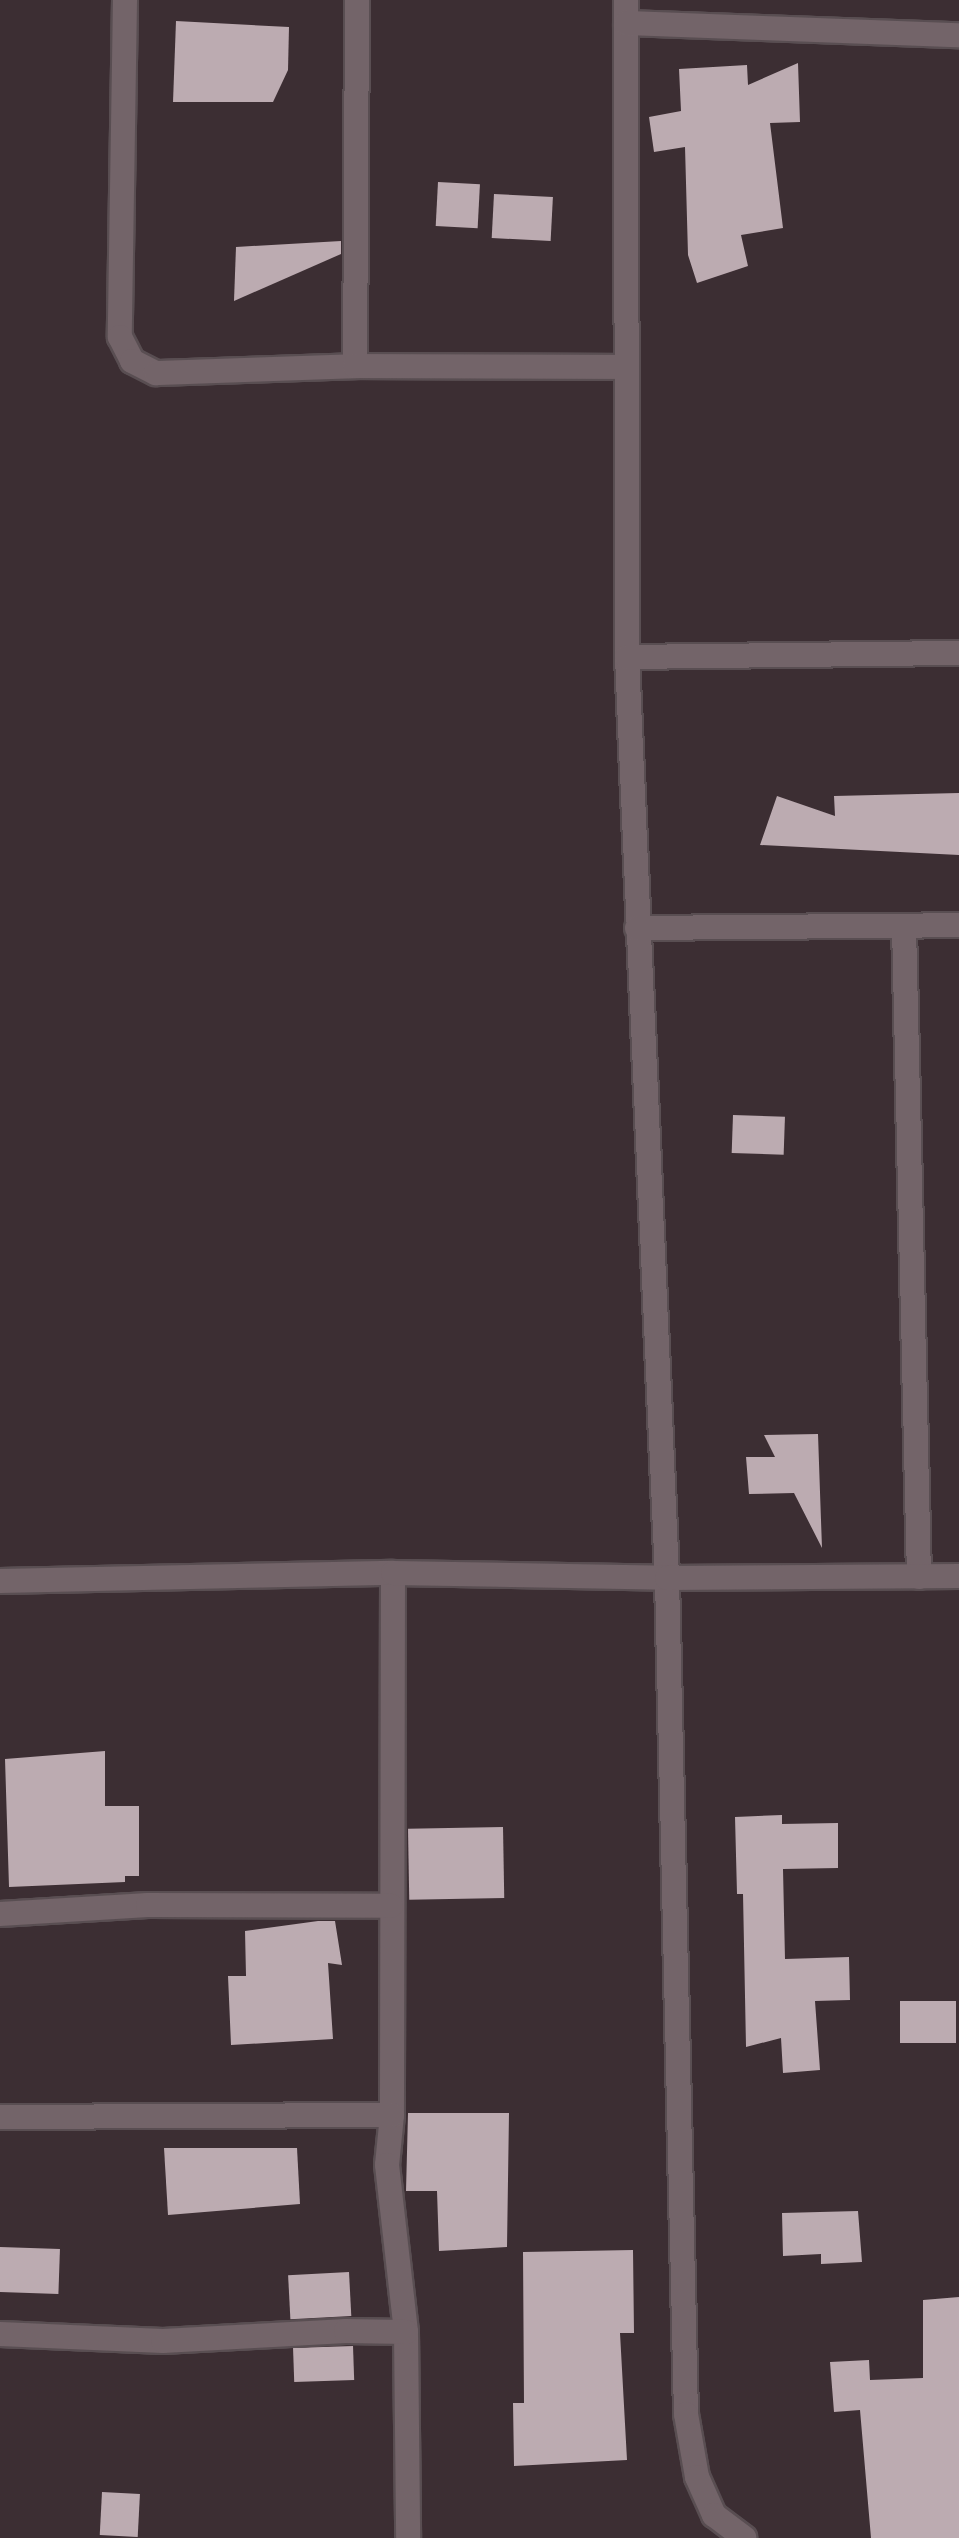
<!DOCTYPE html>
<style>
body{margin:0}
#map{position:relative;width:959px;height:2538px;overflow:hidden;background:#3c2e33;font-family:Raleway,sans-serif}
div>[style]{position:absolute}
[style*='--x']{left:calc(var(--x)*1px);top:calc(var(--y)*1px);width:calc(var(--w)*1px);rotate:calc(var(--a)*1deg)}
.building>*{inset:0;background:#bcabb1;transform-origin:0 0}
.roads{filter:drop-shadow(2px 0 #594e52) drop-shadow(-2px 0 #594e52) drop-shadow(0 2px #594e52) drop-shadow(0 -2px #594e52)}
.street>*{height:24px;margin:-12px;padding:0 12px;transform-origin:12px;border-radius:12px;background:#736469}
span{translate:-50% -50%;white-space:nowrap;text-align:center;line-height:1.15;-webkit-text-stroke:8px #3c2e33;paint-order:stroke}
</style>
<div id="map">
<div class="building">
<i style="clip-path:polygon(176px 21px,289px 27px,288px 70px,273px 102px,173px 102px)"></i>
<i style="clip-path:polygon(798px 63px,800px 122px,770px 123px,783px 228px,741px 235px,748px 266px,697px 283px,688px 255px,685px 147px,654px 152px,649px 117px,681px 111px,679px 69px,747px 65px,748px 85px)"></i>
<i style="left:438px;top:182px;width:42px;height:44px;rotate:3deg"></i>
<i style="left:494px;top:194px;width:59px;height:44px;rotate:3deg"></i>
<i style="clip-path:polygon(341px 241px,341px 254px,234px 301px,236px 247px)"></i>
<i style="clip-path:polygon(959px 793px,959px 855px,760px 845px,777px 796px,835px 816px,834px 796px)"></i>
<i style="left:733px;top:1115px;width:52px;height:38px;rotate:2deg"></i>
<i style="clip-path:polygon(818px 1434px,820px 1492px,822px 1548px,794px 1493px,749px 1494px,746px 1457px,775px 1457px,764px 1435px)"></i>
<i style="clip-path:polygon(105px 1751px,105px 1806px,139px 1806px,139px 1876px,125px 1876px,125px 1882px,9px 1887px,5px 1759px)"></i>
<i style="clip-path:polygon(782px 1815px,782px 1824px,838px 1823px,838px 1868px,783px 1869px,785px 1959px,849px 1957px,850px 2000px,815px 2001px,820px 2070px,783px 2073px,781px 2038px,746px 2047px,743px 1894px,737px 1894px,735px 1817px)"></i>
<i style="left:503px;top:1827px;width:71px;height:95px;rotate:89deg"></i>
<i style="clip-path:polygon(318px 1921px,335px 1921px,342px 1965px,328px 1963px,333px 2039px,231px 2045px,228px 1976px,246px 1976px,245px 1931px)"></i>
<i style="left:900px;top:2001px;width:56px;height:42px"></i>
<i style="clip-path:polygon(408px 2113px,509px 2113px,507px 2247px,439px 2251px,437px 2191px,406px 2191px)"></i>
<i style="clip-path:polygon(164px 2148px,297px 2148px,300px 2204px,168px 2215px)"></i>
<i style="clip-path:polygon(858px 2211px,862px 2262px,821px 2264px,821px 2254px,783px 2256px,782px 2213px)"></i>
<i style="left:0;top:2247px;width:60px;height:45px;rotate:2deg"></i>
<i style="clip-path:polygon(633px 2250px,634px 2333px,620px 2333px,627px 2460px,514px 2466px,513px 2403px,524px 2403px,523px 2252px)"></i>
<i style="left:349px;top:2272px;width:44px;height:61px;rotate:87deg"></i>
<i style="clip-path:polygon(959px 2297px,959px 2538px,871px 2538px,860px 2410px,834px 2412px,830px 2362px,869px 2360px,870px 2380px,923px 2378px,923px 2300px)"></i>
<i style="left:353px;top:2346px;width:34px;height:60px;rotate:88deg"></i>
<i style="left:102px;top:2492px;width:38px;height:43px;rotate:3deg"></i>
</div>
<div class="roads">
<div class="street">
<i style="--x:125;--y:0;--w:337;--a:90.9"></i>
<i style="--x:120;--y:337;--w:27;--a:63"></i>
<i style="--x:132;--y:361;--w:27;--a:27"></i>
<i style="--x:156;--y:373;--w:199;--a:-2"></i>
<i style="--x:357;--y:0;--w:366;--a:90.3"></i>
<i style="--x:355;--y:366;--w:272;--a:0.2"></i>
<i style="--x:626;--y:0;--w:657;--a:89.91"></i>
<i style="--x:627;--y:657;--w:922;--a:87.51"></i>
<i style="--x:667;--y:1578;--w:836;--a:88.7"></i>
<i style="--x:686;--y:2414;--w:64;--a:80.1"></i>
<i style="--x:697;--y:2477;--w:42;--a:65.9"></i>
<i style="--x:714;--y:2515;--w:38;--a:37"></i>
<i style="--x:626;--y:23;--w:333;--a:2.1"></i>
<i style="--x:627;--y:657;--w:332;--a:-0.7"></i>
<i style="--x:904;--y:926;--w:651;--a:88.68"></i>
<i style="--x:637;--y:928;--w:322;--a:-0.5"></i>
<i style="--x:393;--y:1573;--w:542;--a:90.11"></i>
<i style="--x:392;--y:2115;--w:50;--a:95.7"></i>
<i style="--x:387;--y:2165;--w:168;--a:83.5"></i>
<i style="--x:406;--y:2332;--w:206;--a:89.4"></i>
<i style="--x:0;--y:1581;--w:393;--a:-1.2"></i>
<i style="--x:393;--y:1573;--w:274;--a:1"></i>
<i style="--x:667;--y:1578;--w:292;--a:-0.4"></i>
<i style="--x:0;--y:1914;--w:148;--a:-3.5"></i>
<i style="--x:148;--y:1905;--w:243;--a:0.2"></i>
<i style="--x:0;--y:2117;--w:392;--a:-0.3"></i>
<i style="--x:0;--y:2334;--w:163;--a:2.5"></i>
<i style="--x:163;--y:2341;--w:183;--a:-3.1"></i>
<i style="--x:346;--y:2331;--w:60;--a:1"></i>
</div>
</div>
</div>
